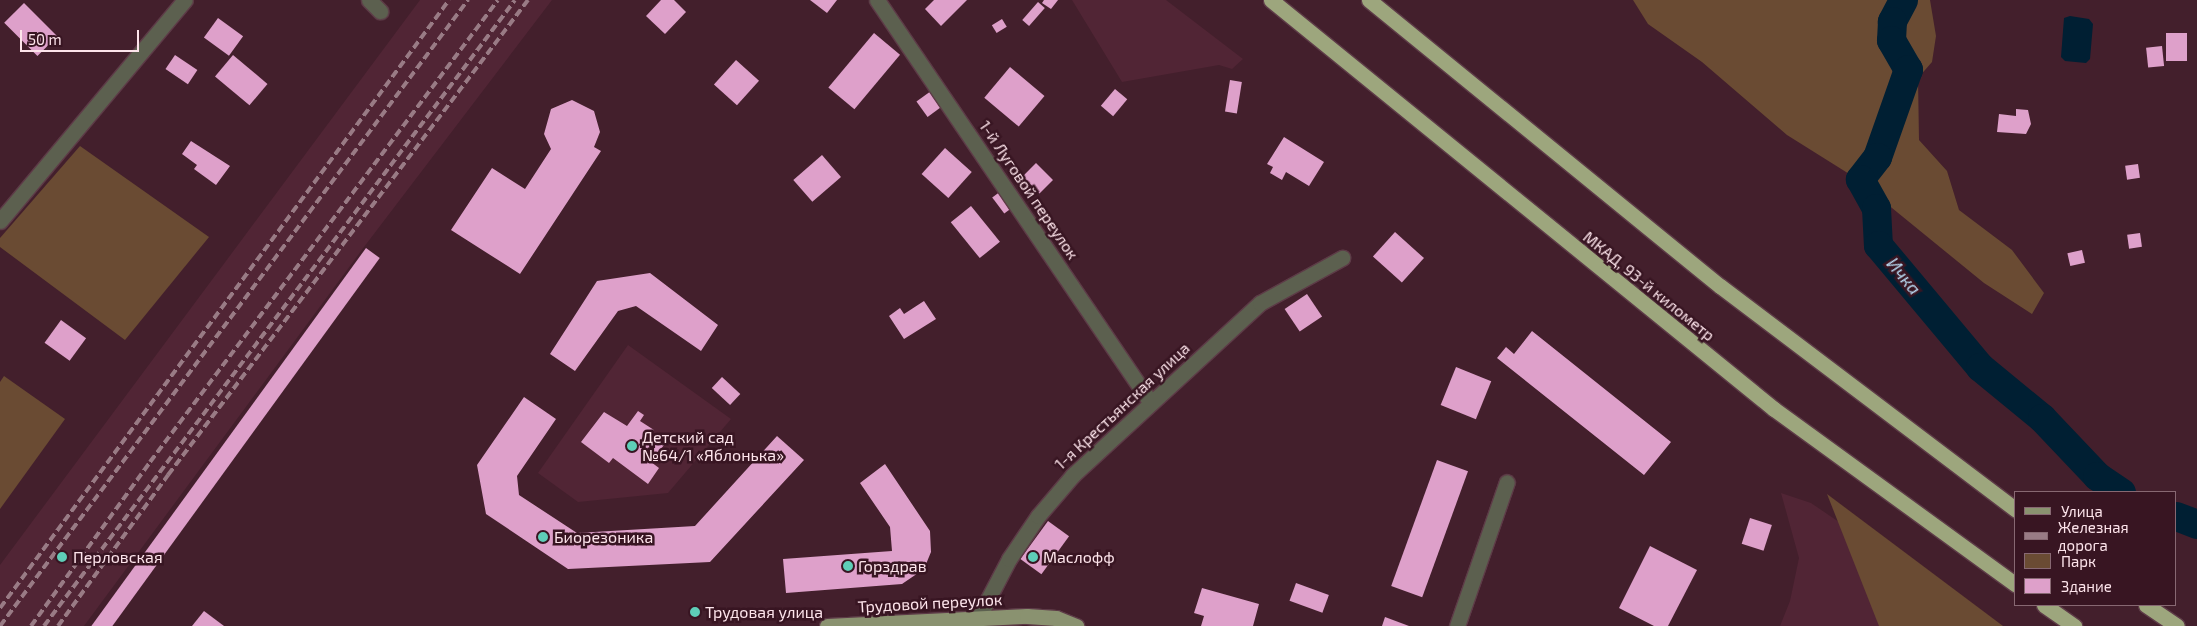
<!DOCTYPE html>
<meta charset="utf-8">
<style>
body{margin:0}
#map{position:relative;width:2197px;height:626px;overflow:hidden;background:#431f2c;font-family:"Exo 2",sans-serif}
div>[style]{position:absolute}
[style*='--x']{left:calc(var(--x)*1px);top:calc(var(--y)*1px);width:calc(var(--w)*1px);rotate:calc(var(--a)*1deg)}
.built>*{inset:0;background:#512535}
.green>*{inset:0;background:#6a4b33}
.water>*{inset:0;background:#001f33}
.river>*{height:29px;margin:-14.5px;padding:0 14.5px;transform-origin:14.5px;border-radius:14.5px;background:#001f33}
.building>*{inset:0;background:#dea0ca;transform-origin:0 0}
.roads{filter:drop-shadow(1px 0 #5d3b47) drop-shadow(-1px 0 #5d3b47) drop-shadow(0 1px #5d3b47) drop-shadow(0 -1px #5d3b47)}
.minor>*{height:15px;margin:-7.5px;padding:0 7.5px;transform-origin:7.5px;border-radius:7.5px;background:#5c604f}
.major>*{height:15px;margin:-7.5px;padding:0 7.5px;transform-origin:7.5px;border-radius:7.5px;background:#8a9270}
.highway>*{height:15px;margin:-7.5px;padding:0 7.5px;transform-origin:7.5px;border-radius:7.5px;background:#9da67d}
.rail>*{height:4px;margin-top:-2px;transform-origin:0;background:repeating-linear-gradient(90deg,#997b85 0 8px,transparent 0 12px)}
.dots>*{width:14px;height:14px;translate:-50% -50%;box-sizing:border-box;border:2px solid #381522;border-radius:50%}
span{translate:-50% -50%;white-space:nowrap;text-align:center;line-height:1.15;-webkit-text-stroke:5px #381522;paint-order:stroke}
.street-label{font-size:16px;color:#fde4eb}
.poi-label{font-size:16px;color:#fde4eb}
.left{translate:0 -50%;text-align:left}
.water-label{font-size:18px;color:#badcf4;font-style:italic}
.legend{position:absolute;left:2014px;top:491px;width:162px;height:115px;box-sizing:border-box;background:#381522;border:1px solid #876872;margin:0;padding:6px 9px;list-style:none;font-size:15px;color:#fde4eb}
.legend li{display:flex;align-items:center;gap:10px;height:25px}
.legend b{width:25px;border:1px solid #876872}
.scale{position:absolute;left:20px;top:30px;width:119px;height:22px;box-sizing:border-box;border:2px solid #fde4eb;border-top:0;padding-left:6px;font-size:15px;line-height:18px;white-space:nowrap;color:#fde4eb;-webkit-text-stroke:4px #381522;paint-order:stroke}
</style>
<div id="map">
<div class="built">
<i style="clip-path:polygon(420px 0,552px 0,364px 247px,84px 626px,0 626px,0 565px)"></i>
<i style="clip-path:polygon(1072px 0,1166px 0,1243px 59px,1232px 69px,1219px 65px,1122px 82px)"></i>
<i style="clip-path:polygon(628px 345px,731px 419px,668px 493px,578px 502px,538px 473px)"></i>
<i style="clip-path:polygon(1781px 493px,1811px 503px,1992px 626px,1780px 626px,1790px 601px,1799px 558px)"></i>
</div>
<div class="green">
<i style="clip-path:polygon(1633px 0,1930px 0,1936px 36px,1932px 62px,1918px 78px,1919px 140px,1947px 171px,1959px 210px,2012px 250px,2044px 293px,2032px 314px,1984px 283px,1854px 177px,1787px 135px,1702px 62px,1648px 24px)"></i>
<i style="clip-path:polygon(80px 146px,209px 237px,125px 340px,0 247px,0 238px)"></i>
<i style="clip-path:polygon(4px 376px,65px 419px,0 509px,0 382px)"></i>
<i style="clip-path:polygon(1827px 494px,2003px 626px,1879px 626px)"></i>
</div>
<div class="water">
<i style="clip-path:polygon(2070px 16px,2089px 19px,2093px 24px,2090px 59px,2086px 63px,2065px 61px,2061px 57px,2064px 18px)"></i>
</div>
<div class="river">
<i style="--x:1903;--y:0;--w:24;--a:118"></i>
<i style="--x:1892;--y:21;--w:19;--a:93"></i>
<i style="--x:1891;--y:40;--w:34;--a:60"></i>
<i style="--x:1908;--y:69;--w:93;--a:109.4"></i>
<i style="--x:1877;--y:157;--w:28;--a:128"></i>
<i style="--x:1860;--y:179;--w:33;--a:61"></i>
<i style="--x:1876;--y:208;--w:37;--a:87"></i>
<i style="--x:1878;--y:245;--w:159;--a:50.1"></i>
<i style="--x:1980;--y:367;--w:80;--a:39.4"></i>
<i style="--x:2042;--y:418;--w:80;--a:46.5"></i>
<i style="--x:2097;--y:476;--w:29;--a:34"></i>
<i style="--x:2176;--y:516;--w:22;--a:21"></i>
</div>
<div class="building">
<i style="clip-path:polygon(661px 0,674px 0,686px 12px,665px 34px,646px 16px)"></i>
<i style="clip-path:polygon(810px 0,837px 0,827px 13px)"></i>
<i style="clip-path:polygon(934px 0,967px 0,941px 26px,925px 9px)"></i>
<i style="clip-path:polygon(1044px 0,1058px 0,1051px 9px,1042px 3px)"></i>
<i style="left:1038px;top:2px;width:9px;height:24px;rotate:41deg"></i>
<i style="left:24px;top:3px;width:47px;height:28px;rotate:45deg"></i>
<i style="left:218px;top:18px;width:31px;height:24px;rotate:36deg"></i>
<i style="left:1002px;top:19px;width:9px;height:12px;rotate:58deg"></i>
<i style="left:874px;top:33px;width:34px;height:71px;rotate:40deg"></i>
<i style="left:2166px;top:33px;width:21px;height:28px"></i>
<i style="left:2162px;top:46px;width:20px;height:16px;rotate:84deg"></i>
<i style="left:175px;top:55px;width:27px;height:17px;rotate:34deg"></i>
<i style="left:233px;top:55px;width:45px;height:28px;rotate:40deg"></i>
<i style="left:736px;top:60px;width:31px;height:33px;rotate:42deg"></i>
<i style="left:1010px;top:67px;width:45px;height:40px;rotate:40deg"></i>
<i style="left:1230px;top:80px;width:12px;height:32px;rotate:9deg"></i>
<i style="left:1115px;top:89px;width:16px;height:22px;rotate:40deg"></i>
<i style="left:931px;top:91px;width:19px;height:18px;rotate:54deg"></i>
<i style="clip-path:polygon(572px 100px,594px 111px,600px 132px,594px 147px,601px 151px,520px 274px,451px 230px,492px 168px,525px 189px,551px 149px,544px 134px,551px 109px)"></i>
<i style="clip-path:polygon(2016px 109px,2028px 110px,2031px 124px,2026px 134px,1997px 132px,1999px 114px,2016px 116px)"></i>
<i style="clip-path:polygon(1284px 137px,1324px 162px,1309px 186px,1286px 172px,1282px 180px,1270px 173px,1273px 167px,1267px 164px)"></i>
<i style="clip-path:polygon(191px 141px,230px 166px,216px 185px,194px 169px,197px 165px,182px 154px)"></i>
<i style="left:945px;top:148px;width:36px;height:35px;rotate:42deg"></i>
<i style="left:822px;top:155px;width:29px;height:38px;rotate:49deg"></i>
<i style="left:1036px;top:163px;width:24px;height:19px;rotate:45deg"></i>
<i style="left:2138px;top:164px;width:14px;height:13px;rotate:82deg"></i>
<i style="left:1001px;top:191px;width:20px;height:11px;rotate:53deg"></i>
<i style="left:971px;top:206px;width:46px;height:26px;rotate:51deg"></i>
<i style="left:1395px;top:232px;width:39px;height:33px;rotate:42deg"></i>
<i style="left:2140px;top:233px;width:14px;height:13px;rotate:82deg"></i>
<i style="left:366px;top:248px;width:17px;height:470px;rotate:36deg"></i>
<i style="left:2082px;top:250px;width:13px;height:15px;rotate:77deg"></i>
<i style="clip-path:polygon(650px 273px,718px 325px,701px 351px,636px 306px,618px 311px,575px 371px,550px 354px,597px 281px)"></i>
<i style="left:1307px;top:294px;width:27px;height:27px;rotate:56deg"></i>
<i style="clip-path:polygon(924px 301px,936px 319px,904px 339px,889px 316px,900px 308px,904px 314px)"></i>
<i style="left:61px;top:320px;width:31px;height:28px;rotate:36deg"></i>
<i style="clip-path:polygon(1532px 331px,1671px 442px,1644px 475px,1497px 358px,1506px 347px,1514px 354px)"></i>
<i style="left:1456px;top:367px;width:38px;height:41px;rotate:22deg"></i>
<i style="left:722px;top:377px;width:25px;height:15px;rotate:43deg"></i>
<i style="clip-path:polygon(524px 397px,556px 419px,517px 476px,519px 495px,577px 533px,695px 526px,777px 436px,804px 460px,710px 562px,568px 569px,486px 514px,477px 465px)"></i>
<i style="clip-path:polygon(638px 411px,644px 415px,640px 421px,654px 430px,650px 435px,664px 445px,651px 462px,659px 468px,648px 484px,613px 458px,609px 463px,581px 442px,604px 412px,627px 426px)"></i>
<i style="left:1437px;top:460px;width:33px;height:134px;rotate:20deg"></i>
<i style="clip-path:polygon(885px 464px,930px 531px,931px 552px,924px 569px,902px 584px,786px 593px,783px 559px,892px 551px,890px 527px,860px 483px)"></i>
<i style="left:1750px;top:518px;width:23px;height:27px;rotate:18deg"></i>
<i style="left:1048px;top:521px;width:26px;height:47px;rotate:36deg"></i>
<i style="clip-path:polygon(1650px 546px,1697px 570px,1668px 626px,1654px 626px,1619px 608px)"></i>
<i style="left:1296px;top:583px;width:35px;height:19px;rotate:20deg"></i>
<i style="clip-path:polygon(1202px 588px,1259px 604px,1253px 626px,1201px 626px,1204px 616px,1194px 613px)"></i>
<i style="clip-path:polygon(204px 611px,224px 626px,192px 626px)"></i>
<i style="clip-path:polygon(1385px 617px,1409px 626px,1382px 626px)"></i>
</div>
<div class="roads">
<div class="minor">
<i style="--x:369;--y:0;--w:16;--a:45"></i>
<i style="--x:877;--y:0;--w:485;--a:55.8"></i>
<i style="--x:0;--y:221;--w:288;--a:-50.1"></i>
<i style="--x:974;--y:626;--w:76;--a:-62.4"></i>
<i style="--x:1009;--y:559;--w:52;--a:-56"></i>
<i style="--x:1038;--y:516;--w:54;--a:-49.5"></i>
<i style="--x:1073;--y:475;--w:254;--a:-42.6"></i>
<i style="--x:1260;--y:303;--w:94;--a:-28.8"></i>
<i style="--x:1457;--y:626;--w:152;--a:-70.9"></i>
</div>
<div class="major">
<i style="--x:827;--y:626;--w:200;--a:-2.9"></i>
<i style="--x:1027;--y:616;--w:29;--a:4"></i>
<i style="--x:1056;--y:618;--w:22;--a:22"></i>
</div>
<div class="highway">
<i style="--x:1271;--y:0;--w:648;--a:39.12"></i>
<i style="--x:1774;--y:409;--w:299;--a:36"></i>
<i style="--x:1369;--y:0;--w:453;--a:39.2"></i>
<i style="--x:1720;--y:286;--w:371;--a:37.1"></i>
<i style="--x:2044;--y:605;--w:37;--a:35"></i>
<i style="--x:2146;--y:605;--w:37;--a:34"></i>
</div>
</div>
<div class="rail">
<i style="--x:0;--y:608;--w:756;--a:-53.55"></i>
<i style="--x:0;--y:626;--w:782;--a:-53.22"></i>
<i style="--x:31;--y:626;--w:203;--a:-54"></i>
<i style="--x:150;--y:462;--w:578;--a:-53.01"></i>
<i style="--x:44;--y:626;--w:783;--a:-53.04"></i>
<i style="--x:58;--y:626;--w:187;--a:-53.9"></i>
<i style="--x:168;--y:475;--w:596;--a:-52.84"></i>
</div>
<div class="dots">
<i style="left:632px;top:446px;background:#5eceb8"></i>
<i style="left:543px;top:537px;background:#5eceb8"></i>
<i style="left:62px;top:557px;background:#5eceb8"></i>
<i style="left:1033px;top:557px;background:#5eceb8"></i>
<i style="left:848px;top:566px;background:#5eceb8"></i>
<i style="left:695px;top:612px;background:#5eceb8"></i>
</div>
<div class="street-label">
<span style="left:1029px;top:190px;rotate:56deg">1-й Луговой переулок</span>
<span style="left:1649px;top:286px;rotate:39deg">МКАД, 93-й километр</span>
<span style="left:1122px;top:406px;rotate:-43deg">1-я Крестьянская улица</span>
<span style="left:930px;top:603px;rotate:-3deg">Трудовой переулок</span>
</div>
<div class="poi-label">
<span class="left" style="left:642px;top:446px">Детский сад<br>№64/1 «Яблонька»</span>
<span class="left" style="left:554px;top:537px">Биорезоника</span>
<span class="left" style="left:73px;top:557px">Перловская</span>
<span class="left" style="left:1043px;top:557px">Маслофф</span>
<span class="left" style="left:858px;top:566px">Горздрав</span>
<span class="left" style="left:705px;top:612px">Трудовая улица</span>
</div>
<div class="water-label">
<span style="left:1904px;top:276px;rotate:50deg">Ичка</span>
</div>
<ul class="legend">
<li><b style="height:6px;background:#8a9270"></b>Улица</li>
<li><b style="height:6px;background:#997b85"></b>Железная дорога</li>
<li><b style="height:14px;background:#6a4b33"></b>Парк</li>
<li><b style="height:14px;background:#dea0ca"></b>Здание</li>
</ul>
<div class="scale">50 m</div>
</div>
